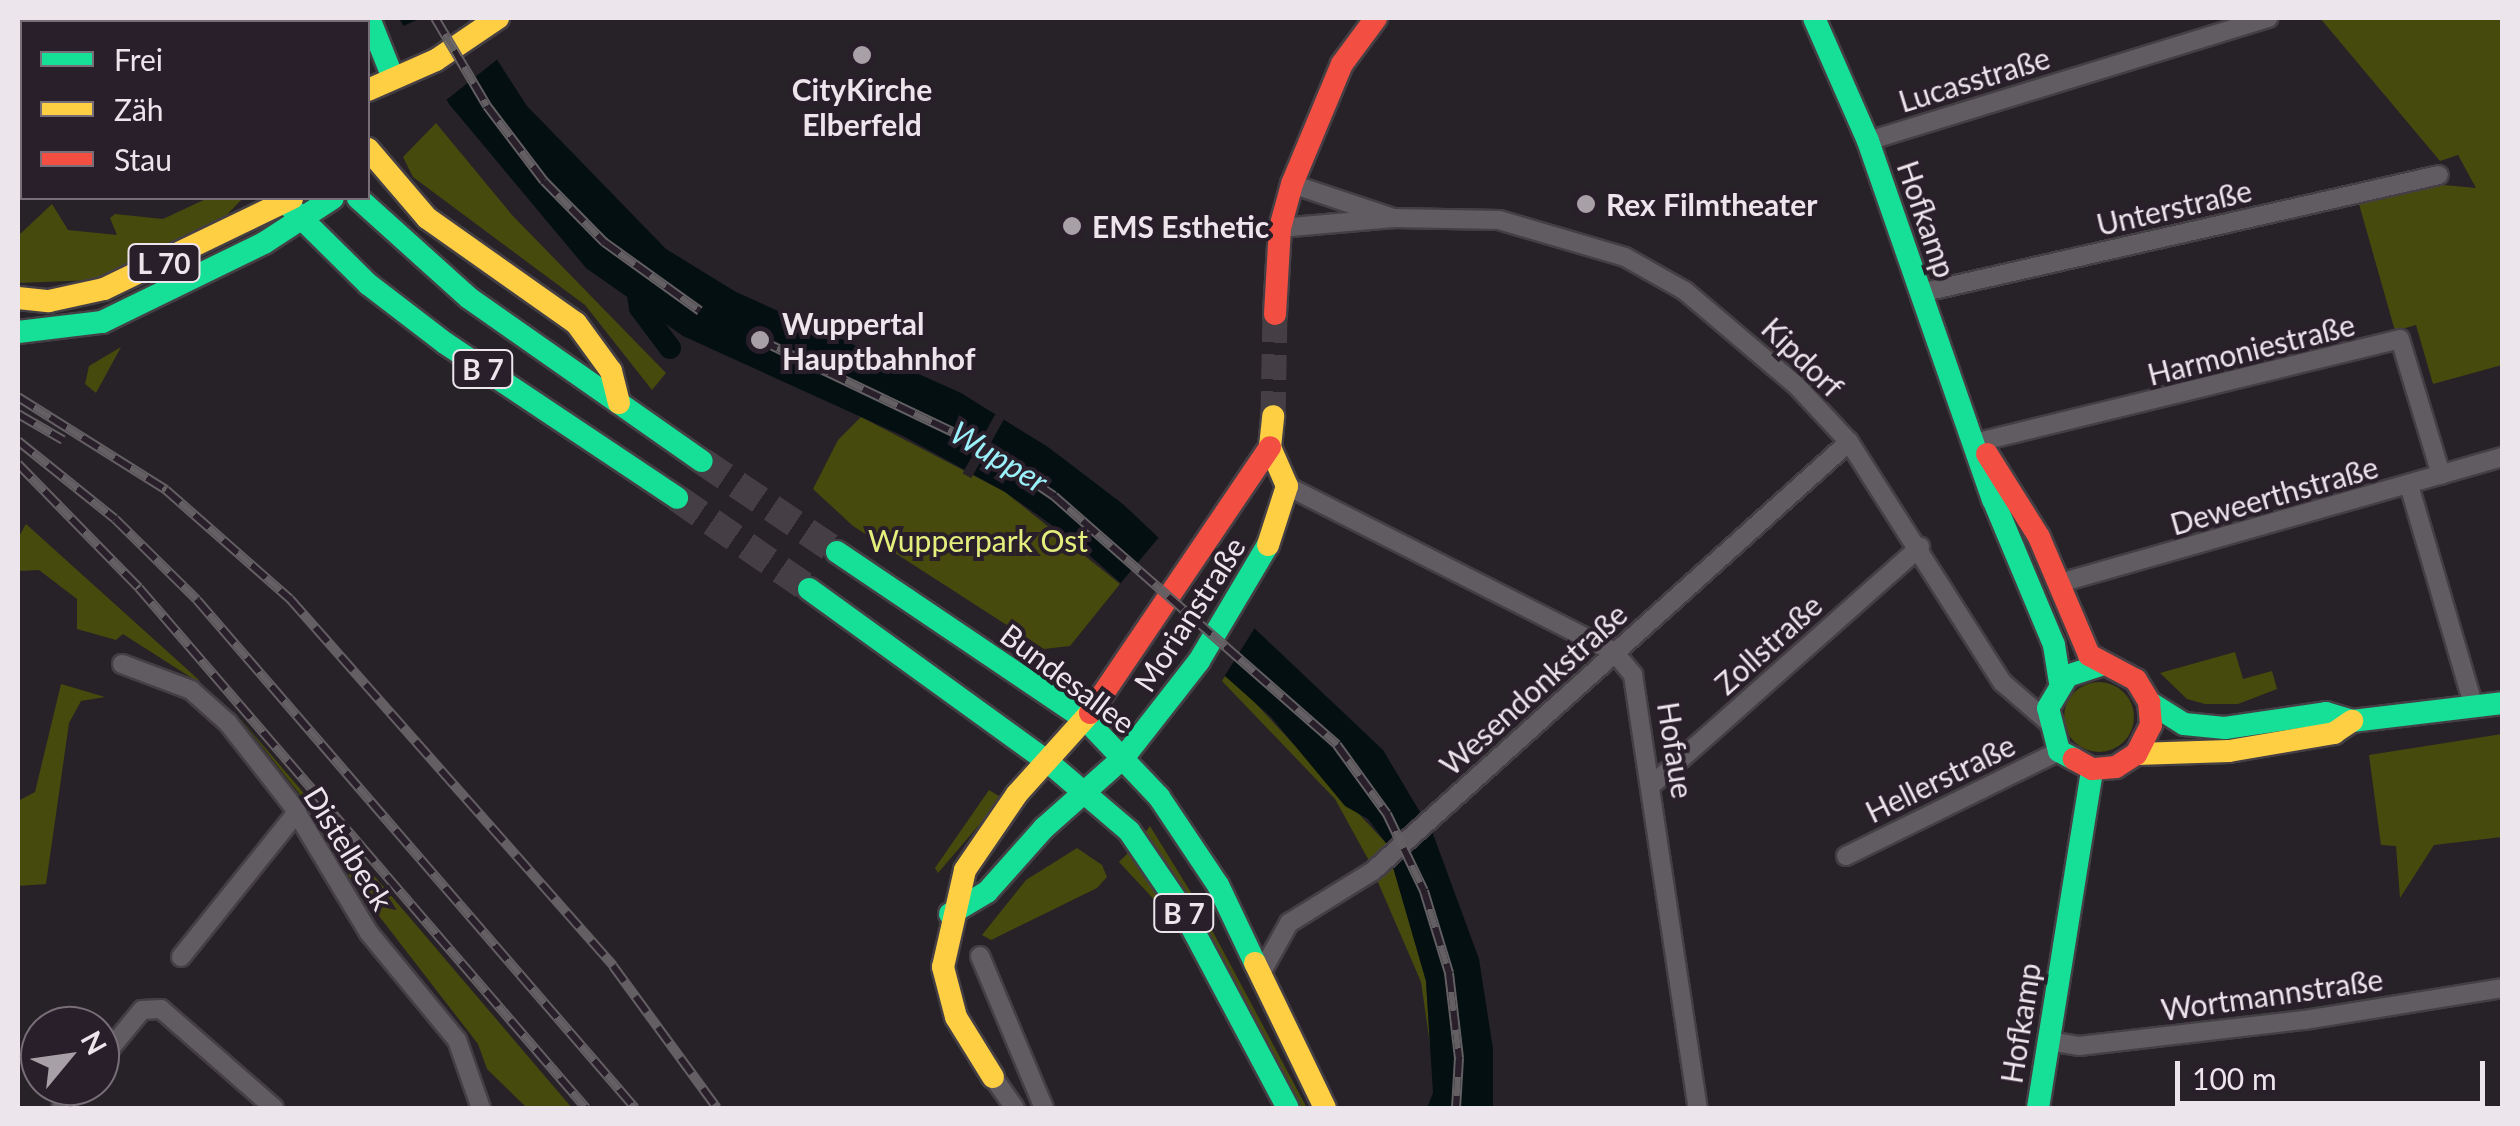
<!DOCTYPE html>
<meta charset="utf-8">
<style>
body{margin:0}
#map{position:relative;width:2520px;height:1126px;overflow:hidden;background:#272227;font-family:Lato,sans-serif}
div>[style]{position:absolute}
[style*='--x']{left:calc(var(--x)*1px);top:calc(var(--y)*1px);width:calc(var(--w)*1px);rotate:calc(var(--a)*1deg)}
.green>*{inset:0;background:#464a0d}
.round{border-radius:50%}
.water>*{inset:0;background:#040f11}
.pier>*{inset:0;background:#272227;transform-origin:0 0}
.canal>*{height:22px;margin:-11px;padding:0 11px;transform-origin:11px;border-radius:11px;background:#040f11}
.secondary-tunnel>*{height:25px;margin-top:-12.5px;transform-origin:0;background:repeating-linear-gradient(90deg,#453f45 0 25px,transparent 0 37px)}
.primary-tunnel>*{height:28px;margin-top:-14px;transform-origin:0;background:repeating-linear-gradient(90deg,#453f45 0 28px,transparent 0 42px)}
.roads{filter:drop-shadow(2px 0 #443f44) drop-shadow(-2px 0 #443f44) drop-shadow(0 2px #443f44) drop-shadow(0 -2px #443f44)}
.street>*{height:18px;margin:-9px;padding:0 9px;transform-origin:9px;border-radius:9px;background:#615c61}
.fast>*{height:22px;margin:-11px;padding:0 11px;transform-origin:11px;border-radius:11px;background:#16e098}
.slow>*{height:22px;margin:-11px;padding:0 11px;transform-origin:11px;border-radius:11px;background:#ffcf43}
.jam>*{height:22px;margin:-11px;padding:0 11px;transform-origin:11px;border-radius:11px;background:#f24e42}
.rail>*{height:10px;margin-top:-5px;transform-origin:0;background:repeating-linear-gradient(90deg,#291f2a 0 19px,#635f63 0 38px);box-sizing:border-box;border-block:2px solid #635f63}
.dots>*{width:28px;height:28px;translate:-50% -50%;box-sizing:border-box;border:5px solid #291f2a;border-radius:50%}
span{translate:-50% -50%;white-space:nowrap;text-align:center;line-height:1.15;-webkit-text-stroke:8px #291f2a;paint-order:stroke}
.shield-label span{padding:2px 8px;background:#291f2a;border:2px solid;border-radius:8px;-webkit-text-stroke-width:0}
.shield-label{font-size:28px;color:#ece5ec;font-weight:700}
.street-label{font-size:30px;color:#ece5ec}
.poi-label{font-size:30px;color:#ece5ec;font-weight:700}
.left{translate:0 -50%;text-align:left}
.park-label{font-size:30px;color:#e3ee7c}
.water-label{font-size:32px;color:#9bf1f9;font-style:italic}
.frame{position:absolute;inset:0;border:20px solid #ece5ec;pointer-events:none}
.legend{position:absolute;left:20px;top:20px;width:350px;height:180px;box-sizing:border-box;background:#291f2a;border:2px solid #776e78;margin:0;padding:12px 18px;list-style:none;font-size:30px;color:#ece5ec}
.legend li{display:flex;align-items:center;gap:20px;height:50px}
.legend b{width:50px;border:2px solid #776e78}
.north{position:absolute;left:20px;top:1006px;width:100px;height:100px;box-sizing:border-box;background:#291f2a;border:2px solid #776e78;border-radius:50%;rotate:61deg;font-size:28px;font-weight:700;line-height:40px;text-align:center;color:#ece5ec}
.north::after{content:'';display:block;margin:auto;width:35px;height:45px;background:#a7a1a7;clip-path:polygon(50% 0,100% 100%,50% 72%,0 100%)}
.scale{position:absolute;left:2175px;top:1061px;width:310px;height:45px;box-sizing:border-box;border:5px solid #ece5ec;border-top:0;padding-left:12px;font-size:30px;line-height:35px;white-space:nowrap;color:#ece5ec;-webkit-text-stroke:8px #291f2a;paint-order:stroke}
</style>
<div id="map">
<div class="green">
<i style="clip-path:polygon(2320px 18px,2502px 18px,2502px 365px,2433px 384px,2416px 325px,2395px 331px,2359px 204px,2444px 185px,2476px 188px,2458px 155px,2440px 161px)"></i>
<i style="clip-path:polygon(436px 123px,512px 215px,666px 373px,652px 390px,585px 305px,413px 177px,403px 157px)"></i>
<i style="clip-path:polygon(208px 198px,243px 198px,220px 222px,94px 280px,18px 283px,18px 236px,52px 204px,68px 230px,117px 235px,110px 218px,115px 214px,163px 219px)"></i>
<i style="clip-path:polygon(121px 347px,96px 393px,85px 384px,89px 366px)"></i>
<i style="clip-path:polygon(861px 417px,1005px 492px,1120px 584px,1070px 646px,1044px 649px,853px 526px,813px 489px,838px 440px)"></i>
<i style="clip-path:polygon(26px 524px,199px 680px,198px 682px,123px 634px,116px 640px,77px 629px,77px 599px,39px 570px,18px 571px,18px 538px)"></i>
<i style="clip-path:polygon(2235px 652px,2243px 679px,2272px 671px,2277px 689px,2238px 704px,2205px 704px,2187px 699px,2160px 673px)"></i>
<i style="clip-path:polygon(1227px 673px,1386px 843px,1426px 981px,1430px 1044px,1421px 982px,1368px 859px,1335px 799px,1222px 681px)"></i>
<i class="round" style="left:2064px;top:682px;width:70px;height:70px"></i>
<i style="clip-path:polygon(61px 684px,105px 697px,81px 701px,69px 723px,46px 884px,18px 886px,18px 801px,35px 792px)"></i>
<i style="clip-path:polygon(238px 716px,572px 1108px,527px 1108px,487px 1069px,478px 1044px,352px 881px,309px 806px)"></i>
<i style="clip-path:polygon(2502px 734px,2502px 837px,2434px 845px,2400px 898px,2396px 846px,2381px 845px,2369px 755px)"></i>
<i style="clip-path:polygon(989px 790px,1002px 798px,938px 873px,935px 868px)"></i>
<i style="clip-path:polygon(1150px 826px,1198px 904px,1307px 1108px,1299px 1108px,1144px 834px)"></i>
<i style="clip-path:polygon(1077px 848px,1102px 865px,1107px 877px,1097px 888px,991px 940px,982px 935px,1026px 880px)"></i>
<i style="clip-path:polygon(1131px 850px,1164px 898px,1161px 907px,1119px 862px)"></i>
</div>
<div class="water">
<i style="clip-path:polygon(399px 18px,470px 18px,527px 106px,666px 249px,736px 292px,961px 393px,1048px 447px,1124px 505px,1383px 750px,1433px 834px,1479px 959px,1493px 1049px,1493px 1108px,1427px 1108px,1433px 1093px,1426px 981px,1386px 843px,1368px 819px,1345px 806px,1271px 717px,1070px 538px,1005px 492px,903px 436px,683px 336px,586px 268px,449px 104px)"></i>
</div>
<div class="pier">
<i style="clip-path:polygon(421px 18px,476px 18px,499px 58px,445px 101px,445px 108px,399px 28px)"></i>
<i style="left:996px;top:413px;width:10px;height:69px;rotate:29deg"></i>
<i style="clip-path:polygon(1160px 536px,1256px 626px,1224px 677px,1119px 585px)"></i>
</div>
<div class="canal">
<i style="--x:636;--y:282;--w:26;--a:81"></i>
<i style="--x:640;--y:308;--w:50;--a:53.1"></i>
</div>
<div class="secondary-tunnel">
<i style="--x:1273;--y:416;--w:102;--a:-88.9"></i>
</div>
<div class="primary-tunnel">
<i style="--x:702;--y:461;--w:163;--a:34"></i>
<i style="--x:677;--y:498;--w:160;--a:34.6"></i>
</div>
<div class="roads">
<div class="street">
<i style="--x:1868;--y:141;--w:419;--a:-17.1"></i>
<i style="--x:1292;--y:184;--w:107;--a:18.6"></i>
<i style="--x:1280;--y:228;--w:114;--a:-5"></i>
<i style="--x:1394;--y:218;--w:105;--a:1.1"></i>
<i style="--x:1499;--y:220;--w:131;--a:16.4"></i>
<i style="--x:1625;--y:257;--w:69;--a:29.5"></i>
<i style="--x:1685;--y:291;--w:145;--a:40.3"></i>
<i style="--x:1796;--y:385;--w:78;--a:47.1"></i>
<i style="--x:1849;--y:442;--w:285;--a:57.5"></i>
<i style="--x:2002;--y:682;--w:61;--a:41"></i>
<i style="--x:1920;--y:293;--w:532;--a:-12.81"></i>
<i style="--x:1978;--y:442;--w:434;--a:-13.7"></i>
<i style="--x:2400;--y:339;--w:142;--a:73.2"></i>
<i style="--x:2409;--y:485;--w:232;--a:73.7"></i>
<i style="--x:1287;--y:486;--w:367;--a:26.9"></i>
<i style="--x:1614;--y:652;--w:30;--a:50"></i>
<i style="--x:1633;--y:675;--w:438;--a:81.5"></i>
<i style="--x:2060;--y:583;--w:460;--a:-15.9"></i>
<i style="--x:122;--y:664;--w:74;--a:20.6"></i>
<i style="--x:191;--y:690;--w:50;--a:41.7"></i>
<i style="--x:228;--y:723;--w:104;--a:52"></i>
<i style="--x:292;--y:805;--w:149;--a:59"></i>
<i style="--x:369;--y:933;--w:139;--a:50.6"></i>
<i style="--x:457;--y:1040;--w:72;--a:70.6"></i>
<i style="--x:1654;--y:783;--w:356;--a:-41.6"></i>
<i style="--x:1846;--y:856;--w:237;--a:-26.2"></i>
<i style="--x:980;--y:956;--w:165;--a:67.2"></i>
<i style="--x:181;--y:957;--w:186;--a:-51.3"></i>
<i style="--x:1260;--y:975;--w:60;--a:-60.9"></i>
<i style="--x:1289;--y:923;--w:99;--a:-31.8"></i>
<i style="--x:1373;--y:871;--w:641;--a:-42.03"></i>
<i style="--x:2048;--y:1041;--w:31;--a:9"></i>
<i style="--x:2079;--y:1046;--w:227;--a:-6.6"></i>
<i style="--x:2305;--y:1020;--w:200;--a:-9.2"></i>
<i style="--x:100;--y:1061;--w:66;--a:-50.5"></i>
<i style="--x:142;--y:1010;--w:19;--a:-3"></i>
<i style="--x:161;--y:1009;--w:150;--a:41.2"></i>
<i style="--x:993;--y:1077;--w:38;--a:55"></i>
<i style="--x:61;--y:1108;--w:29;--a:-49"></i>
</div>
<div class="fast">
<i style="--x:197;--y:18;--w:6;--a:39"></i>
<i style="--x:369;--y:18;--w:65;--a:68.2"></i>
<i style="--x:1814;--y:18;--w:134;--a:66.3"></i>
<i style="--x:1868;--y:141;--w:379;--a:70.8"></i>
<i style="--x:1993;--y:499;--w:158;--a:67.3"></i>
<i style="--x:2054;--y:645;--w:37;--a:81"></i>
<i style="--x:18;--y:37;--w:9;--a:63"></i>
<i style="--x:281;--y:198;--w:122;--a:44.7"></i>
<i style="--x:368;--y:284;--w:97;--a:37.5"></i>
<i style="--x:445;--y:343;--w:279;--a:33.7"></i>
<i style="--x:358;--y:198;--w:149;--a:42"></i>
<i style="--x:469;--y:298;--w:284;--a:35"></i>
<i style="--x:18;--y:332;--w:85;--a:-6.8"></i>
<i style="--x:102;--y:322;--w:180;--a:-26"></i>
<i style="--x:264;--y:243;--w:82;--a:-33.1"></i>
<i style="--x:837;--y:552;--w:300;--a:34"></i>
<i style="--x:1086;--y:720;--w:106;--a:46.5"></i>
<i style="--x:1159;--y:797;--w:106;--a:56.2"></i>
<i style="--x:1218;--y:885;--w:86;--a:64.6"></i>
<i style="--x:809;--y:589;--w:294;--a:35.9"></i>
<i style="--x:1047;--y:761;--w:108;--a:40.5"></i>
<i style="--x:1129;--y:831;--w:94;--a:55.8"></i>
<i style="--x:1182;--y:909;--w:225;--a:62"></i>
<i style="--x:2149;--y:702;--w:41;--a:32.2"></i>
<i style="--x:2184;--y:724;--w:41;--a:5.6"></i>
<i style="--x:2225;--y:728;--w:102;--a:-8.4"></i>
<i style="--x:2326;--y:713;--w:27;--a:17"></i>
<i style="--x:2352;--y:721;--w:151;--a:-6.8"></i>
<i style="--x:2074;--y:759;--w:17;--a:-152"></i>
<i style="--x:2059;--y:751;--w:44;--a:-104.3"></i>
<i style="--x:2048;--y:708;--w:37;--a:-59"></i>
<i style="--x:2067;--y:676;--w:36;--a:-18"></i>
<i style="--x:950;--y:914;--w:43;--a:-30.7"></i>
<i style="--x:987;--y:892;--w:86;--a:-48.3"></i>
<i style="--x:1044;--y:828;--w:107;--a:-41.6"></i>
<i style="--x:1124;--y:757;--w:122;--a:-52"></i>
<i style="--x:1199;--y:661;--w:135;--a:-59.3"></i>
<i style="--x:2038;--y:1108;--w:343;--a:-80.9"></i>
</div>
<div class="slow">
<i style="--x:128;--y:18;--w:6;--a:45"></i>
<i style="--x:368;--y:90;--w:74;--a:-23.8"></i>
<i style="--x:436;--y:60;--w:75;--a:-34.1"></i>
<i style="--x:368;--y:149;--w:91;--a:49.5"></i>
<i style="--x:427;--y:218;--w:182;--a:35.2"></i>
<i style="--x:576;--y:323;--w:59;--a:53.9"></i>
<i style="--x:611;--y:371;--w:33;--a:76"></i>
<i style="--x:18;--y:298;--w:31;--a:6"></i>
<i style="--x:49;--y:301;--w:56;--a:-12.3"></i>
<i style="--x:104;--y:289;--w:209;--a:-25.8"></i>
<i style="--x:1268;--y:545;--w:62;--a:-72.1"></i>
<i style="--x:1287;--y:486;--w:43;--a:-113.6"></i>
<i style="--x:1270;--y:447;--w:31;--a:-84"></i>
<i style="--x:2136;--y:754;--w:93;--a:-1.8"></i>
<i style="--x:2229;--y:751;--w:107;--a:-9.7"></i>
<i style="--x:2334;--y:733;--w:22;--a:-34"></i>
<i style="--x:1255;--y:963;--w:161;--a:64.2"></i>
<i style="--x:993;--y:1077;--w:70;--a:-121.7"></i>
<i style="--x:956;--y:1017;--w:52;--a:-104.6"></i>
<i style="--x:943;--y:967;--w:99;--a:-77.2"></i>
<i style="--x:965;--y:870;--w:92;--a:-55.6"></i>
<i style="--x:1017;--y:794;--w:109;--a:-48"></i>
</div>
<div class="jam">
<i style="--x:1275;--y:314;--w:86;--a:-86.7"></i>
<i style="--x:1280;--y:228;--w:46;--a:-74.7"></i>
<i style="--x:1292;--y:184;--w:130;--a:-67.4"></i>
<i style="--x:1342;--y:64;--w:57;--a:-53.5"></i>
<i style="--x:1987;--y:454;--w:98;--a:57.9"></i>
<i style="--x:2039;--y:537;--w:128;--a:67"></i>
<i style="--x:2089;--y:655;--w:53;--a:28"></i>
<i style="--x:2136;--y:680;--w:26;--a:59"></i>
<i style="--x:2149;--y:702;--w:23;--a:85"></i>
<i style="--x:2151;--y:725;--w:33;--a:117"></i>
<i style="--x:2136;--y:754;--w:24;--a:147"></i>
<i style="--x:2116;--y:767;--w:24;--a:175"></i>
<i style="--x:2092;--y:769;--w:21;--a:-151"></i>
<i style="--x:1090;--y:713;--w:321;--a:-55.9"></i>
</div>
</div>
<div class="rail">
<i style="--x:435;--y:18;--w:102;--a:59.4"></i>
<i style="--x:487;--y:106;--w:94;--a:52.8"></i>
<i style="--x:544;--y:181;--w:86;--a:45.5"></i>
<i style="--x:604;--y:242;--w:118;--a:35.7"></i>
<i style="--x:760;--y:340;--w:239;--a:25.5"></i>
<i style="--x:976;--y:443;--w:94;--a:34.2"></i>
<i style="--x:1054;--y:496;--w:377;--a:41.3"></i>
<i style="--x:1337;--y:745;--w:85;--a:54.1"></i>
<i style="--x:1387;--y:814;--w:85;--a:64.3"></i>
<i style="--x:1424;--y:891;--w:86;--a:73"></i>
<i style="--x:1449;--y:973;--w:86;--a:83.3"></i>
<i style="--x:1459;--y:1058;--w:50;--a:93.4"></i>
<i style="--x:18;--y:397;--w:175;--a:32.1"></i>
<i style="--x:166;--y:490;--w:165;--a:41.3"></i>
<i style="--x:290;--y:599;--w:489;--a:48.6"></i>
<i style="--x:613;--y:966;--w:176;--a:53.8"></i>
<i style="--x:18;--y:414;--w:52;--a:30"></i>
<i style="--x:18;--y:441;--w:124;--a:38.8"></i>
<i style="--x:115;--y:519;--w:115;--a:44.6"></i>
<i style="--x:197;--y:600;--w:671;--a:49.23"></i>
<i style="--x:18;--y:464;--w:173;--a:45.7"></i>
<i style="--x:139;--y:588;--w:686;--a:49.32"></i>
</div>
<div class="dots">
<i style="left:862px;top:55px;background:#a7a1a7"></i>
<i style="left:1586px;top:204px;background:#a7a1a7"></i>
<i style="left:1072px;top:226px;background:#a7a1a7"></i>
<i style="left:760px;top:340px;background:#a7a1a7"></i>
</div>
<div class="shield-label">
<span style="left:164px;top:263px">L 70</span>
<span style="left:483px;top:369px">B 7</span>
<span style="left:1184px;top:913px">B 7</span>
</div>
<div class="street-label">
<span style="left:1974px;top:79px;rotate:-17deg">Lucasstraße</span>
<span style="left:2174px;top:207px;rotate:-13deg">Unterstraße</span>
<span style="left:1927px;top:219px;rotate:71deg">Hofkamp</span>
<span style="left:2251px;top:349px;rotate:-14deg">Harmoniestraße</span>
<span style="left:1803px;top:357px;rotate:44deg">Kipdorf</span>
<span style="left:2274px;top:495px;rotate:-16deg">Deweerthstraße</span>
<span style="left:1189px;top:614px;rotate:-57deg">Morianstraße</span>
<span style="left:1768px;top:644px;rotate:-42deg">Zollstraße</span>
<span style="left:1068px;top:678px;rotate:37deg">Bundesallee</span>
<span style="left:1533px;top:689px;rotate:-42deg">Wesendonkstraße</span>
<span style="left:1676px;top:750px;rotate:81deg">Hofaue</span>
<span style="left:1940px;top:778px;rotate:-26deg">Hellerstraße</span>
<span style="left:349px;top:848px;rotate:58deg">Distelbeck</span>
<span style="left:2272px;top:994px;rotate:-8deg">Wortmannstraße</span>
<span style="left:2020px;top:1023px;rotate:-81deg">Hofkamp</span>
</div>
<div class="poi-label">
<span style="left:862px;top:106px">CityKirche<br>Elberfeld</span>
<span class="left" style="left:1606px;top:204px">Rex Filmtheater</span>
<span class="left" style="left:1092px;top:226px">EMS Esthetic</span>
<span class="left" style="left:782px;top:340px">Wuppertal<br>Hauptbahnhof</span>
</div>
<div class="park-label">
<span style="left:978px;top:540px">Wupperpark Ost</span>
</div>
<div class="water-label">
<span style="left:999px;top:457px;rotate:31deg">Wupper</span>
</div>
<div class="frame"></div>
<ul class="legend">
<li><b style="height:12px;background:#16e098"></b>Frei</li>
<li><b style="height:12px;background:#ffcf43"></b>Zäh</li>
<li><b style="height:12px;background:#f24e42"></b>Stau</li>
</ul>
<div class="north">N</div>
<div class="scale">100 m</div>
</div>
